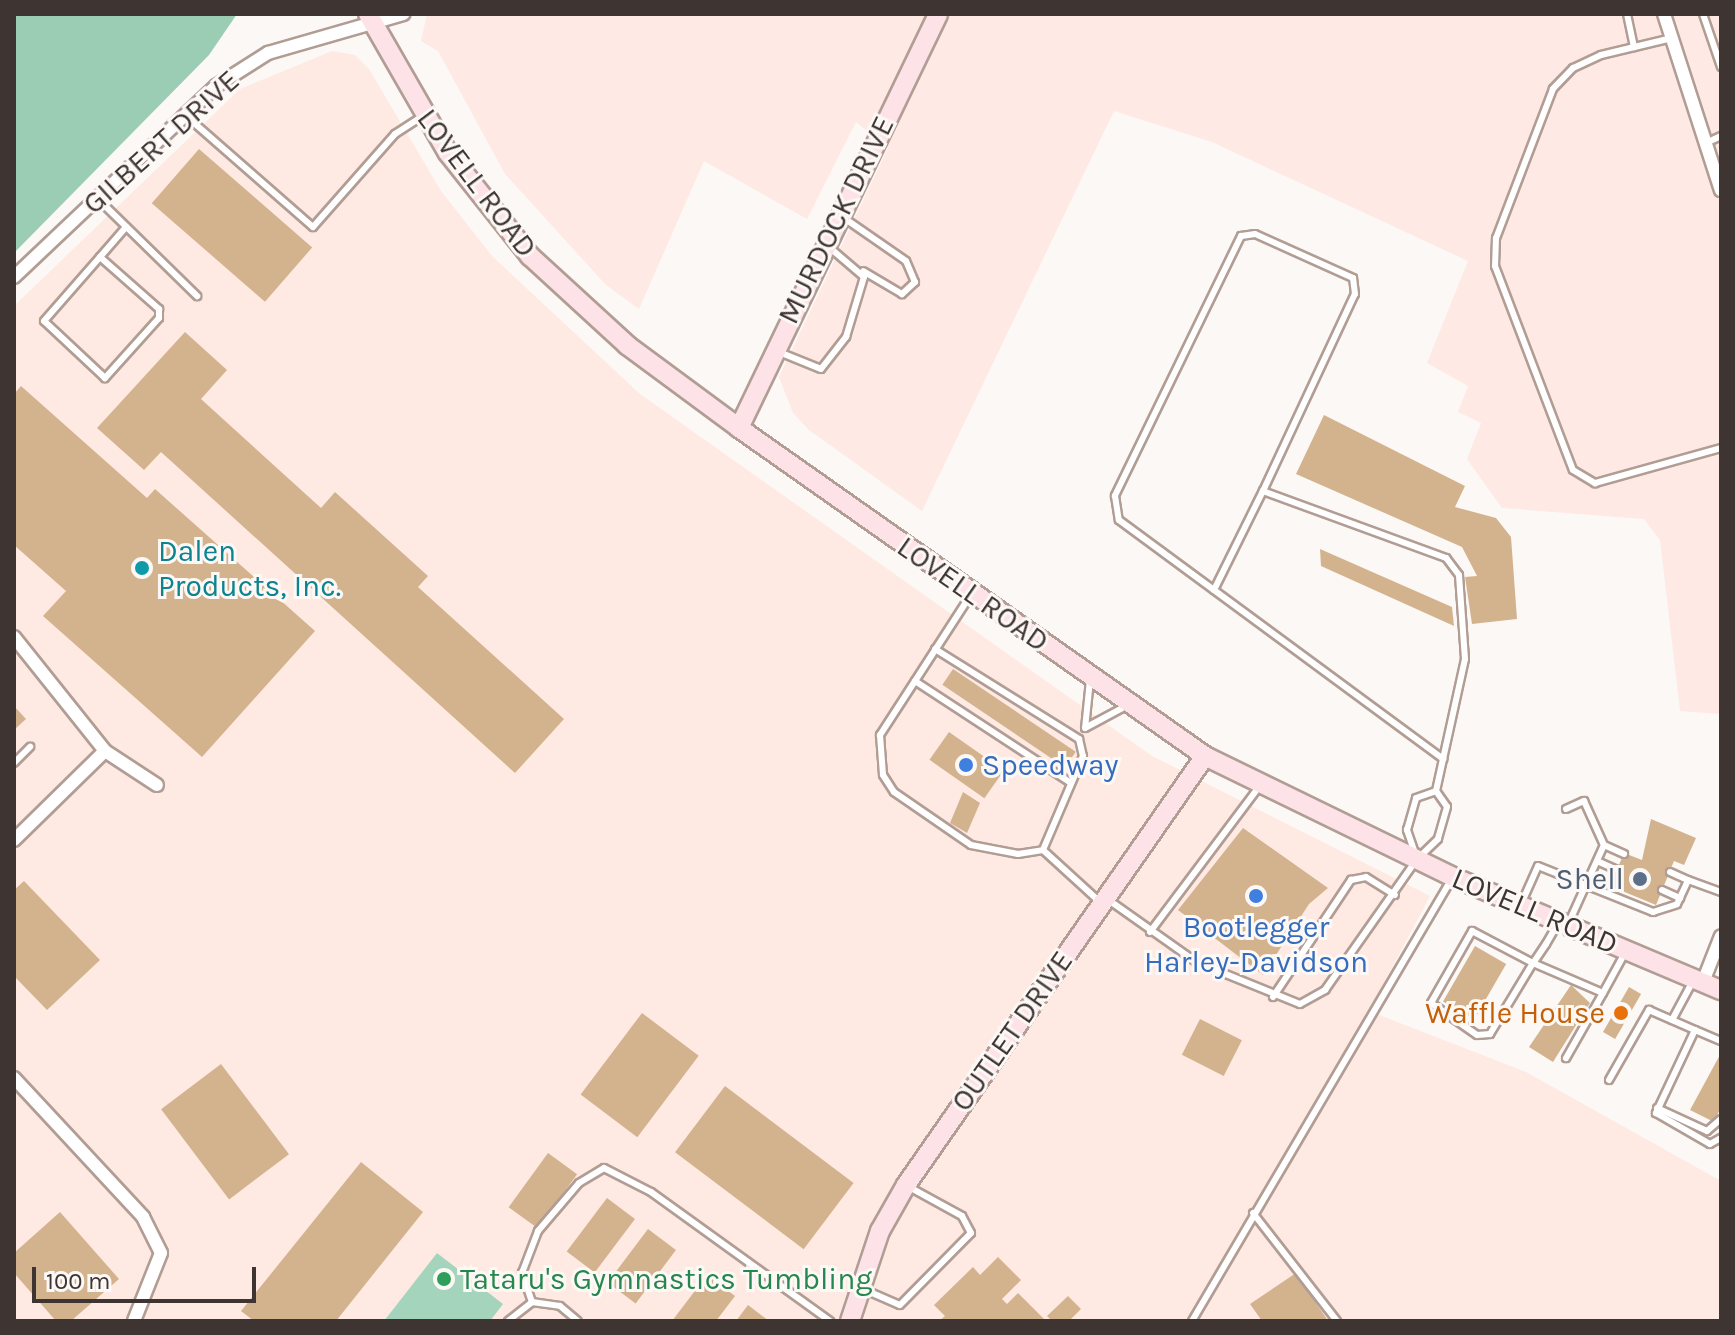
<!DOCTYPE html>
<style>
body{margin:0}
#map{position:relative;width:1735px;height:1335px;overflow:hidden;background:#fcf8f6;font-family:Karla,sans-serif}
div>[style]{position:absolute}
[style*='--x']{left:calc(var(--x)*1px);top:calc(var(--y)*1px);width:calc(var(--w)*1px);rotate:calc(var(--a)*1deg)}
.commercial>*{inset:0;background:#feeae2}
.industrial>*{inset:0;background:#fee9e4}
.green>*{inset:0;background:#a5d4bd}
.forest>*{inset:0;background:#9bccb4}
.building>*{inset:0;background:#d3b38e;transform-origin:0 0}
.roads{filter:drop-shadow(2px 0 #b19d94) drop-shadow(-2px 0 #b19d94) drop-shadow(0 2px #b19d94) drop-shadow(0 -2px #b19d94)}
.lane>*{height:6px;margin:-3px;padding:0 3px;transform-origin:3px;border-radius:3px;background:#fff}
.street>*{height:12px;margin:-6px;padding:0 6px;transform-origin:6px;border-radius:6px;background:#fff}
.secondary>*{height:18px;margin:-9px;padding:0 9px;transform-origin:9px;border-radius:9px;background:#fde2e8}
.dots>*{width:22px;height:22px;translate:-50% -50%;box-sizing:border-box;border:4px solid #fcf8f6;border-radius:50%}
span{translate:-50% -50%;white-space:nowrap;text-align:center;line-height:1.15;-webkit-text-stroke:6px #fcf8f6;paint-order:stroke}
.street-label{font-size:30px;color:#3e3532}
.culture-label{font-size:30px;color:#0d838f}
.left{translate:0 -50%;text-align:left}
.shop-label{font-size:30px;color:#366cbe}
.service-label{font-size:30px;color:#4e5e75}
.right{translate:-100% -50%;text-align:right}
.food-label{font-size:30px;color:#c56008}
.leisure-label{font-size:30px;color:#27864d}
.frame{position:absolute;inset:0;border:16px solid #3e3532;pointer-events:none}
.scale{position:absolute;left:32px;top:1267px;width:224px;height:36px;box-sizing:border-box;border:4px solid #3e3532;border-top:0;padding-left:10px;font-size:24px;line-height:28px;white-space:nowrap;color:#3e3532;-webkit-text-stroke:6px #fcf8f6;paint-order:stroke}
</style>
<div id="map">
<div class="commercial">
<i style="clip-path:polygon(332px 51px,355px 55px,369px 69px,441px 191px,492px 256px,640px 394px,1152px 756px,1430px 896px,1369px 1011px,1526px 1072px,1721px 1181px,1721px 1321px,14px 1321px,14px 306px,240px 89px)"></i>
</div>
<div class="industrial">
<i style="clip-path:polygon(427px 14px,1721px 14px,1721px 714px,1680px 711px,1660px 540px,1644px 519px,1502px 508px,1467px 459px,1481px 423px,1458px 412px,1468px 386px,1427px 363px,1468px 261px,1212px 142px,1114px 111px,922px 511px,809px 430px,793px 413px,779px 377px,888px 148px,856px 122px,807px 219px,704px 161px,639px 309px,606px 285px,505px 174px,438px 51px,421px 41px)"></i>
</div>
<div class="green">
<i style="clip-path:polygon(437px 1253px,503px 1304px,490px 1321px,384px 1321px)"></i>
</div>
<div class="forest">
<i style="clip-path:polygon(14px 14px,237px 14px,209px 55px,14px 253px)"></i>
</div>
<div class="building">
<i style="left:199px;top:149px;width:150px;height:72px;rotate:41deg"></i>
<i style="clip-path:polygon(185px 332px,227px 370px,201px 399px,321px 508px,335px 492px,428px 576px,418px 587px,564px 719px,515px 773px,161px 452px,144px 470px,97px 428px)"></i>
<i style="clip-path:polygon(21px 386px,147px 498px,155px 489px,315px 631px,202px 757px,43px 616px,66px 591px,14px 545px,14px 394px)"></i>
<i style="clip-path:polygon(1324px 415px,1465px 486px,1455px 507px,1496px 518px,1511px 537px,1517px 619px,1472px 624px,1465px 577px,1477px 576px,1462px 547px,1296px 474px)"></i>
<i style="clip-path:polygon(1320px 549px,1452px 607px,1454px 626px,1321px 566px)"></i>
<i style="left:953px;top:669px;width:148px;height:19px;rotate:34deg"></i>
<i style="clip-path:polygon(14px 706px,26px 719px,14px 730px)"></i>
<i style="left:949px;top:732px;width:67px;height:34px;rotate:35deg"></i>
<i style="clip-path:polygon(963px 792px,980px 803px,967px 833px,950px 823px)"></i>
<i style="clip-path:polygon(1651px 819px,1696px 838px,1684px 865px,1674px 861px,1656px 905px,1610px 886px,1624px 853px,1642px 860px)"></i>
<i style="clip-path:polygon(1243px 828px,1328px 888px,1309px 904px,1263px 975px,1178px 910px)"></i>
<i style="clip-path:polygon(24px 881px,100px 960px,47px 1010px,14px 976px,14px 890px)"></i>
<i style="left:1475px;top:946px;width:36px;height:64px;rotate:30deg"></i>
<i style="clip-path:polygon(1571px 985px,1590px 1003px,1553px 1062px,1529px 1047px)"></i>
<i style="left:1629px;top:987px;width:14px;height:52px;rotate:30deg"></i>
<i style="left:642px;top:1013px;width:71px;height:102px;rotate:37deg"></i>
<i style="left:1200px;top:1019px;width:47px;height:40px;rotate:27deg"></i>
<i style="clip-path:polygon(1721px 1053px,1721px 1107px,1714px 1122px,1690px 1110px)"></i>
<i style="left:221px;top:1064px;width:113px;height:75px;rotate:53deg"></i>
<i style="left:725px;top:1086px;width:161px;height:83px;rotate:37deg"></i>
<i style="left:548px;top:1153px;width:36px;height:67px;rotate:36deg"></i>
<i style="clip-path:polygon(361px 1162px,423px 1212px,336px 1321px,254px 1321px,241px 1311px)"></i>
<i style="left:607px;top:1198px;width:35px;height:67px;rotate:37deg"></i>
<i style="clip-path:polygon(60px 1212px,119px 1279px,71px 1321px,56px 1321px,14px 1273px,14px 1253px)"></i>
<i style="left:648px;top:1229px;width:35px;height:67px;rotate:37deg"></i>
<i style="clip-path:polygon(998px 1257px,1021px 1280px,1002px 1299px,1007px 1304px,1018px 1293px,1046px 1321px,939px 1321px,945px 1316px,934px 1305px,973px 1267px,980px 1275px)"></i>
<i style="clip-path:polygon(1296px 1273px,1328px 1321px,1262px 1321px,1250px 1304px)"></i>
<i style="clip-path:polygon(707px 1275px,735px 1296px,716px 1321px,672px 1321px)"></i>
<i style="clip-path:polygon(1068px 1296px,1081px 1309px,1069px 1321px,1052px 1321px,1047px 1316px)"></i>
<i style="clip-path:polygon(748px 1305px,769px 1321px,736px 1321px)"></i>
</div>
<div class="roads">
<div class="lane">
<i style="--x:1627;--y:14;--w:34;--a:78"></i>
<i style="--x:1703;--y:14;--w:56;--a:71.2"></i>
<i style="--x:1672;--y:38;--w:73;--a:166.5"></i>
<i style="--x:1601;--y:55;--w:31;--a:155"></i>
<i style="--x:1573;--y:68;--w:29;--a:134"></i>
<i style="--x:1553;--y:89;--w:160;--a:110.9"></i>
<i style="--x:1496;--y:238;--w:28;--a:92"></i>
<i style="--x:1495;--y:266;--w:218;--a:69.1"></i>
<i style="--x:1573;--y:470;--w:26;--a:31"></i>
<i style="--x:1595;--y:483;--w:131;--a:-15.5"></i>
<i style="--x:185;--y:115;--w:170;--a:41.2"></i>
<i style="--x:313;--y:227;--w:124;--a:-48.6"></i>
<i style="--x:395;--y:134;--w:35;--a:-33"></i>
<i style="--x:1706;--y:143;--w:17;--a:-25"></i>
<i style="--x:98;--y:199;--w:139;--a:44.4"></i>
<i style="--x:844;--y:218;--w:75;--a:34.7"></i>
<i style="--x:906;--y:261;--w:23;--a:67"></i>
<i style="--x:915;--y:282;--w:18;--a:137"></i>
<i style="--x:902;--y:294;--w:45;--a:-149.5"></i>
<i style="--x:100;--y:257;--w:79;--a:41.4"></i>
<i style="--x:159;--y:309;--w:9;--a:90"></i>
<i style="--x:159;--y:318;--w:81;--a:132"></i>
<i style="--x:105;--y:378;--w:83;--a:-136.9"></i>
<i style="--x:44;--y:321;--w:85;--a:-48.8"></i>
<i style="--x:100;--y:257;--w:40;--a:-49"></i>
<i style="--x:779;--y:352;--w:45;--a:22"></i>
<i style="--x:821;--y:369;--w:41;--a:-52"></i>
<i style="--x:846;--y:337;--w:63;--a:-73.3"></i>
<i style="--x:864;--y:277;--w:45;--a:-139.5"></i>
<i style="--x:1214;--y:590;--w:110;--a:-63.7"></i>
<i style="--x:970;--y:596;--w:166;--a:122.9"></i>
<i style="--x:880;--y:735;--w:40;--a:85.7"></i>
<i style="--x:883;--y:775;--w:20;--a:57"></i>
<i style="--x:894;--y:792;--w:93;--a:34.5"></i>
<i style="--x:971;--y:845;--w:48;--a:10.8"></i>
<i style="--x:1018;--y:854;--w:25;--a:-9"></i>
<i style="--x:1043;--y:850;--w:79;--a:42.4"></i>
<i style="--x:935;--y:649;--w:170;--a:32"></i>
<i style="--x:1079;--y:739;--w:17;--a:77"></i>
<i style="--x:1083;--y:756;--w:102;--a:113.1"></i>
<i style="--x:1090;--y:680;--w:48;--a:95.9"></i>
<i style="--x:1085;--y:728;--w:49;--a:-28.1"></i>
<i style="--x:915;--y:681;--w:186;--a:33.2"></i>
<i style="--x:14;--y:763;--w:23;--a:-45"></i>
<i style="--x:1436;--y:791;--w:135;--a:-77.6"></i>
<i style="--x:1465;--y:659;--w:84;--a:-94.1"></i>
<i style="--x:1459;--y:575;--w:21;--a:-127"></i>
<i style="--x:1446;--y:558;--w:195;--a:-159.9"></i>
<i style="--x:1263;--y:491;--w:217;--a:-65"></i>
<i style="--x:1355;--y:294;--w:16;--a:-97"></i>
<i style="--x:1353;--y:278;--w:107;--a:-155.8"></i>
<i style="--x:1255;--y:234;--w:14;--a:172"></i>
<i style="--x:1241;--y:236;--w:289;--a:115.9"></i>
<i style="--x:1115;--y:496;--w:24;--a:81"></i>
<i style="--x:1119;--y:520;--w:403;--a:36.4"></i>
<i style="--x:1436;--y:791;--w:19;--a:55"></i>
<i style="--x:1447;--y:807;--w:33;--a:106"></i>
<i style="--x:1438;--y:839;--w:29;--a:136"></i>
<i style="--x:1417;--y:859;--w:31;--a:-109"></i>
<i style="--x:1407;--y:830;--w:33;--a:-74"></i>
<i style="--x:1416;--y:798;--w:21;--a:-19"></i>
<i style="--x:1566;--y:809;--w:20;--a:-24"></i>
<i style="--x:1584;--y:801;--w:48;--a:65.6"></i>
<i style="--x:1604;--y:845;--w:85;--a:114.4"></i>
<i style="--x:1604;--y:845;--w:22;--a:24"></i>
<i style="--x:1597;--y:861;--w:22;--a:24"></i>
<i style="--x:1670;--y:872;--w:20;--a:24"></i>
<i style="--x:1662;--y:890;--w:20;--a:24"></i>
<i style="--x:1110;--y:901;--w:105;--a:35.3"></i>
<i style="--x:1196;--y:962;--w:112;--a:22"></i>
<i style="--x:1300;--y:1004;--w:29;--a:-29"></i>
<i style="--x:1325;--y:990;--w:156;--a:-54.9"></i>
<i style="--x:1522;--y:902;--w:39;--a:-66"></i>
<i style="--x:1538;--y:866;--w:124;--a:21.8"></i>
<i style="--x:1653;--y:912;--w:25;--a:-18"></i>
<i style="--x:1677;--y:904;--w:26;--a:-65"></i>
<i style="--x:1688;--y:880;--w:35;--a:20"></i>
<i style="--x:1557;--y:925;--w:22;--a:120"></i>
<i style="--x:1546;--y:944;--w:23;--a:124"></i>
<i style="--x:1533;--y:963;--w:83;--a:121.2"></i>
<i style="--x:1490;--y:1034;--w:13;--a:176"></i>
<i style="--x:1477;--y:1035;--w:56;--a:-145.2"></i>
<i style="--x:1431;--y:1003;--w:83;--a:-60.3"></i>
<i style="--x:1472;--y:931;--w:69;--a:27.7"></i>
<i style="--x:1533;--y:963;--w:76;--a:23.2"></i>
<i style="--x:1603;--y:993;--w:75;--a:119.6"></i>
<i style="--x:1150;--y:932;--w:181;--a:-53.1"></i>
<i style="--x:1603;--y:993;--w:48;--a:-61.3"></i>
<i style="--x:1273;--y:997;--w:141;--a:-56.3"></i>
<i style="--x:1351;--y:880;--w:15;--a:-11"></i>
<i style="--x:1366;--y:877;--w:34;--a:32"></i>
<i style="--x:1672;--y:1020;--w:44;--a:-61.7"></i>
<i style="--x:1695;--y:1030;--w:28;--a:23"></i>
<i style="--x:1609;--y:1080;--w:81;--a:-60.3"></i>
<i style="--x:1649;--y:1010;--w:50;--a:23.5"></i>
<i style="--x:1695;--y:1030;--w:92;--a:115.2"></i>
<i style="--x:1656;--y:1113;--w:62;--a:29.9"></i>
<i style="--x:1710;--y:1144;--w:13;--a:-29"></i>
<i style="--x:1657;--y:1108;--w:55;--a:24.7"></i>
<i style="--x:1707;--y:1131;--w:18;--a:-41"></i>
<i style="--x:1253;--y:1213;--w:137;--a:52.1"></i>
<i style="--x:863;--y:1289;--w:40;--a:23.4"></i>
<i style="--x:900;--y:1305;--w:101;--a:-45.4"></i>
<i style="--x:971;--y:1233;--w:19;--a:-118"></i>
<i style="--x:962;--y:1216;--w:60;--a:-151.3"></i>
<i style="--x:532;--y:1302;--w:31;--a:-109"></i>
<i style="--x:522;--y:1273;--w:45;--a:-69.1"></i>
<i style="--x:538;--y:1231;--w:63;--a:-49.5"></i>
<i style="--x:579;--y:1183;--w:29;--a:-31"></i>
<i style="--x:604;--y:1168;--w:53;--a:27.1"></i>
<i style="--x:651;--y:1192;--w:221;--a:35.8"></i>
<i style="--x:508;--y:1321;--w:31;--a:-38"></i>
<i style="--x:532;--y:1302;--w:28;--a:8"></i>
<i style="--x:560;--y:1306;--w:23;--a:40"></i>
<i style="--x:1192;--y:1321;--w:511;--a:-59.57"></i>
</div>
<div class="street">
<i style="--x:1664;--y:14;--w:185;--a:72.1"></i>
<i style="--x:14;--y:277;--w:278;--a:-43.4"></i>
<i style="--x:216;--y:86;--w:62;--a:-32.4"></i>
<i style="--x:268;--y:53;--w:141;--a:-16.1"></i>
<i style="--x:14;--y:637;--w:146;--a:51.4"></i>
<i style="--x:105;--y:751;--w:62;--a:33.2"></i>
<i style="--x:14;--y:840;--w:127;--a:-44.4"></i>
<i style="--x:1703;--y:982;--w:49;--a:-68.6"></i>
<i style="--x:14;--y:1078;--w:190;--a:47.1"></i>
<i style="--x:143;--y:1217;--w:40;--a:63.4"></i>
<i style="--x:161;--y:1253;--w:73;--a:111.7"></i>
</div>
<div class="secondary">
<i style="--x:368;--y:14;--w:160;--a:60.1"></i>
<i style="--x:448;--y:153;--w:132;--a:51.5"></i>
<i style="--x:530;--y:256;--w:132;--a:42.5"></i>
<i style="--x:627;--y:345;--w:139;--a:36.5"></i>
<i style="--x:739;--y:428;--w:570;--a:35.14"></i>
<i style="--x:1205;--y:756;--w:276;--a:26"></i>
<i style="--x:1453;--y:877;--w:291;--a:22.9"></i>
<i style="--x:739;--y:428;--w:459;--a:-64.3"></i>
<i style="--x:850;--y:1321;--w:95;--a:-71.6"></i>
<i style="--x:880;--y:1231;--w:53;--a:-60.5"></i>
<i style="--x:906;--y:1185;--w:523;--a:-55.12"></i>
</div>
</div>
<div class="dots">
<i style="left:142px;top:568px;background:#0f9aa8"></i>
<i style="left:966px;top:765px;background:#3f7fe0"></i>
<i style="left:1640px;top:879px;background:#5c6f8a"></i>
<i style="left:1256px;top:896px;background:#3f7fe0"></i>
<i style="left:1621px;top:1013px;background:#e8710a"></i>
<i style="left:444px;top:1279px;background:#2e9e5b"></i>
</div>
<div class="street-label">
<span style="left:161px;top:142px;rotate:-42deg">GILBERT DRIVE</span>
<span style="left:477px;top:183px;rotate:53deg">LOVELL ROAD</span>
<span style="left:836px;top:220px;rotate:-64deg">MURDOCK DRIVE</span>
<span style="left:973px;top:594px;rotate:35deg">LOVELL ROAD</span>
<span style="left:1535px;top:911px;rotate:23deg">LOVELL ROAD</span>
<span style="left:1012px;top:1031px;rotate:-55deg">OUTLET DRIVE</span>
</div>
<div class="culture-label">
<span class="left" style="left:158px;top:568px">Dalen<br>Products, Inc.</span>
</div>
<div class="shop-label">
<span class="left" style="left:982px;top:765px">Speedway</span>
<span style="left:1256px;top:944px">Bootlegger<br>Harley-Davidson</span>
</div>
<div class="service-label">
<span class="right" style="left:1624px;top:879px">Shell</span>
</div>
<div class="food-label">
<span class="right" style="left:1605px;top:1013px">Waffle House</span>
</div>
<div class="leisure-label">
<span class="left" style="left:460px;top:1279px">Tataru's Gymnastics Tumbling</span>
</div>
<div class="frame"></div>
<div class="scale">100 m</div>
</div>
